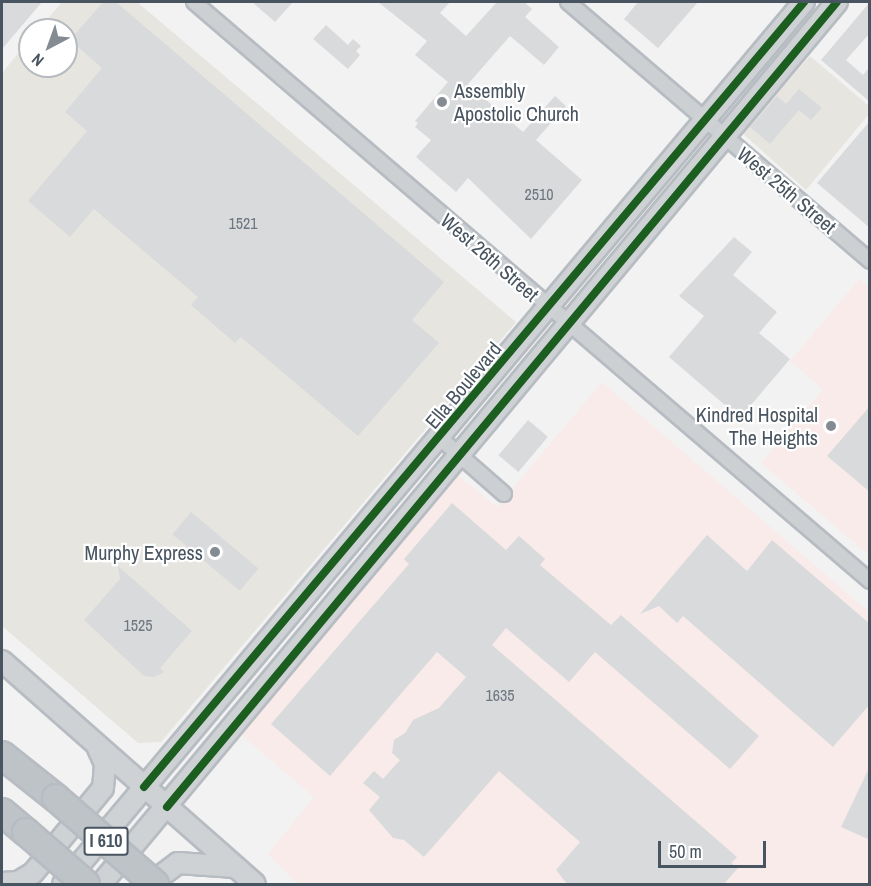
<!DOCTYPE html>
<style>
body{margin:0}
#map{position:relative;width:871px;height:886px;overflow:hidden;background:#f2f2f2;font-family:"Archivo Narrow",sans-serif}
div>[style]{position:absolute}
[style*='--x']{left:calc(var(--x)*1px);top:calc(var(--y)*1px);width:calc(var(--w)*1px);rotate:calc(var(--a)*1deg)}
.commercial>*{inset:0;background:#e6e5e0}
.medical>*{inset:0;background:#f8ebe9}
.building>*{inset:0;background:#d9dadc;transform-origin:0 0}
.roads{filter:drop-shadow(2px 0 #b7bcc2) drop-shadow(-2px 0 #b7bcc2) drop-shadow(0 2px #b7bcc2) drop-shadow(0 -2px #b7bcc2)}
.street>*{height:14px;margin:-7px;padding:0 7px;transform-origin:7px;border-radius:7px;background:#cdd0d3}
.secondary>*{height:20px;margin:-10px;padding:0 10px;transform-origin:10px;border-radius:10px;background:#ced2d5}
.highway>*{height:26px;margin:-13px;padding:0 13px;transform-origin:13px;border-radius:13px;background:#bec3c8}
.bridges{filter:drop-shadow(2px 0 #b7bcc2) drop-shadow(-2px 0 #b7bcc2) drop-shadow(0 2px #b7bcc2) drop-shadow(0 -2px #b7bcc2)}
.highway-bridge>*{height:26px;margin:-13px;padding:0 13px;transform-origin:13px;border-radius:13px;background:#bec3c8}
.cycleway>*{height:8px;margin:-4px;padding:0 4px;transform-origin:4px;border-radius:4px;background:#1b5e20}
.dots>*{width:16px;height:16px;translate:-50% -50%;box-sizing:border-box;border:3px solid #fff;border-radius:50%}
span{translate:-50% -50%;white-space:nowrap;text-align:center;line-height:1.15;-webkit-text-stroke:4.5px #fff;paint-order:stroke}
.number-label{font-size:16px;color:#6e7780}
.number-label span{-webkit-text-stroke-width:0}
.shield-label span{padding:2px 4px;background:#fff;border:2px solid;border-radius:4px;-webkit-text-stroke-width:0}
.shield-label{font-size:18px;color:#48545f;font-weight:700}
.poi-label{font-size:20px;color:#48545f}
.left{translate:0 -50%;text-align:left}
.right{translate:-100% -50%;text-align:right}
.street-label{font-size:20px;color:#48545f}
.frame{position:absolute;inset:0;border:3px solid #48545f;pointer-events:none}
.north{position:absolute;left:18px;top:18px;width:60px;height:60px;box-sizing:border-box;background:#fff;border:2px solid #b6bbbf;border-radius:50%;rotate:221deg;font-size:16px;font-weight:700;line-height:24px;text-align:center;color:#48545f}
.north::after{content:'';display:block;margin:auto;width:21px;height:27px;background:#848b92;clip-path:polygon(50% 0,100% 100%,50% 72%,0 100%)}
.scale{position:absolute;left:658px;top:841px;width:108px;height:27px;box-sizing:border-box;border:3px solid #48545f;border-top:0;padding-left:8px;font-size:18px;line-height:21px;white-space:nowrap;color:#48545f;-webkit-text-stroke:4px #fff;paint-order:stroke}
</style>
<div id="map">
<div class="commercial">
<i style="clip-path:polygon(62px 2px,137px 2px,516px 322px,161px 742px,138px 743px,2px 626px,2px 73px,30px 39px,30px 66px,66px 66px,66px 30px,38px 30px)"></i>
<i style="clip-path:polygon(810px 56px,869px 106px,869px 114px,806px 190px,742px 133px)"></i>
</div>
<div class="medical">
<i style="clip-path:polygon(859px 279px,870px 287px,869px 555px,761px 463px,823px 389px,790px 361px)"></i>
<i style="clip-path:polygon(602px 382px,869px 612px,869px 884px,298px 884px,268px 854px,314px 797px,238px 732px,453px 471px,497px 507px)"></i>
</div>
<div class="building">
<i style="clip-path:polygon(2px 2px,42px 2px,2px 49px)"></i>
<i style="clip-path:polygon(103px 2px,116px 2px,444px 282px,412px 320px,439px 343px,358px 436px,241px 337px,235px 343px,191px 305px,198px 297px,94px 209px,70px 237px,28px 201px,87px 131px,65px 112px,102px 68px,70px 40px)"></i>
<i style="clip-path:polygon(252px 2px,293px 2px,275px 22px)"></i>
<i style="clip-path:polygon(378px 2px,450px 2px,440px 13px,466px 36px,497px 2px,524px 2px,532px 9px,525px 17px,559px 47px,544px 65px,510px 36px,468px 84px,523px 132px,555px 96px,566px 106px,536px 140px,582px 180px,531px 239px,468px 178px,456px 192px,416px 157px,431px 140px,415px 127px,418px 123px,415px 121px,448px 82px,415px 55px,427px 41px)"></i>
<i style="clip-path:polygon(638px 2px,698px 2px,658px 48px,624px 19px)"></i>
<i style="clip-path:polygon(870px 2px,870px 33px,846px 60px,863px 75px,870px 67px,870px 102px,821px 60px)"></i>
<i style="clip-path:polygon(326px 25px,348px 45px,353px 39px,361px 46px,356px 51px,360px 55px,348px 69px,313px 39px)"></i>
<i style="clip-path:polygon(799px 89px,822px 108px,811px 120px,799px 110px,770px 144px,750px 127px,777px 96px,786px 104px)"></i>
<i style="clip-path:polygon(870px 121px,870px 228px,817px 183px)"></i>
<i style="clip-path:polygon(734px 237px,752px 252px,733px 275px,777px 312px,759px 333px,790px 359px,740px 418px,669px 357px,704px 316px,679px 296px)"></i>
<i style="clip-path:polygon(870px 406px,870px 492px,827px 456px)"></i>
<i style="left:528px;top:420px;width:26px;height:46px;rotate:40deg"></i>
<i style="clip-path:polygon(452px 503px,506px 550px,519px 536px,545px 559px,540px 565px,611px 625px,621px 615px,759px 736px,730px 769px,595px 652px,569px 682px,506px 628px,492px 645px,737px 857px,731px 863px,738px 868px,723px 885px,568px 885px,556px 870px,580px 842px,499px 771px,424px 857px,404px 840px,393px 838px,369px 810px,380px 797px,363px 783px,374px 771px,383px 779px,400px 760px,392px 753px,394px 740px,405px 733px,413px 720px,439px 708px,466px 677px,437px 652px,330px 776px,271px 724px,409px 564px,404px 559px)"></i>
<i style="left:191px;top:512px;width:88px;height:29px;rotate:40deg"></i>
<i style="clip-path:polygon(707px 535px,747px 571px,772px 540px,870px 624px,870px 704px,833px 747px,683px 616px,677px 623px,659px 606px,640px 614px)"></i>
<i style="clip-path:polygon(118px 566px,192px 631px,160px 668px,164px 672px,154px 677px,144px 676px,84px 620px,120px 579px)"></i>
<i style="clip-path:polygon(870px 766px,870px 840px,841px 827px)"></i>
</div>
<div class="roads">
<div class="street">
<i style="--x:194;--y:2;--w:890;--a:40.58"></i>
<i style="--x:568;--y:2;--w:398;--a:40.6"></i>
<i style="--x:440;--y:438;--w:85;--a:41.2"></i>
</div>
<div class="secondary">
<i style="--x:2;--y:661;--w:337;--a:41.4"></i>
<i style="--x:2;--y:883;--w:16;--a:-4"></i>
<i style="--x:18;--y:882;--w:17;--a:-31"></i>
<i style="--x:33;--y:873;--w:110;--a:-50.5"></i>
<i style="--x:103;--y:788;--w:24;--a:-85"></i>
<i style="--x:105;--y:764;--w:17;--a:-114"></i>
<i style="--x:63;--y:884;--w:1152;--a:-49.97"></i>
<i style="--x:101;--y:884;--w:1149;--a:-50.16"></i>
<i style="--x:150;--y:884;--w:35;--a:-37"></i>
<i style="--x:178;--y:863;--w:57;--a:4"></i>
</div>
<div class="highway">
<i style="--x:2;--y:755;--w:69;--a:38.5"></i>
<i style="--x:2;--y:812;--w:31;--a:40"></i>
</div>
</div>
<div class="bridges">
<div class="highway-bridge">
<i style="--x:56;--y:798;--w:131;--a:41"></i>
<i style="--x:26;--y:832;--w:79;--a:40.9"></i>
</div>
</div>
<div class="cycleway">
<i style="--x:144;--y:787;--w:1026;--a:-49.94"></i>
<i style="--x:167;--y:807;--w:1047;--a:-50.23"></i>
</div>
<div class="dots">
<i style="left:442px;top:102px;background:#848b92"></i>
<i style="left:831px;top:426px;background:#848b92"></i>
<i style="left:215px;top:552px;background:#848b92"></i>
</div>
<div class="number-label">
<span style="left:539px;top:194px">2510</span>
<span style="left:243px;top:223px">1521</span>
<span style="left:138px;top:625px">1525</span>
<span style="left:500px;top:695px">1635</span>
</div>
<div class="shield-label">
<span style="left:106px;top:841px">I 610</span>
</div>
<div class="poi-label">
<span class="left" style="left:454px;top:102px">Assembly<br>Apostolic Church</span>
<span class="right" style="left:818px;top:426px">Kindred Hospital<br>The Heights</span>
<span class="right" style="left:203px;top:552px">Murphy Express</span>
</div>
<div class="street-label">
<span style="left:787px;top:190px;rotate:40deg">West 25th Street</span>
<span style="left:490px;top:257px;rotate:41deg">West 26th Street</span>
<span style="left:463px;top:385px;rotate:-50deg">Ella Boulevard</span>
</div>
<div class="frame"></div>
<div class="north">N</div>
<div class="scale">50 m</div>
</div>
